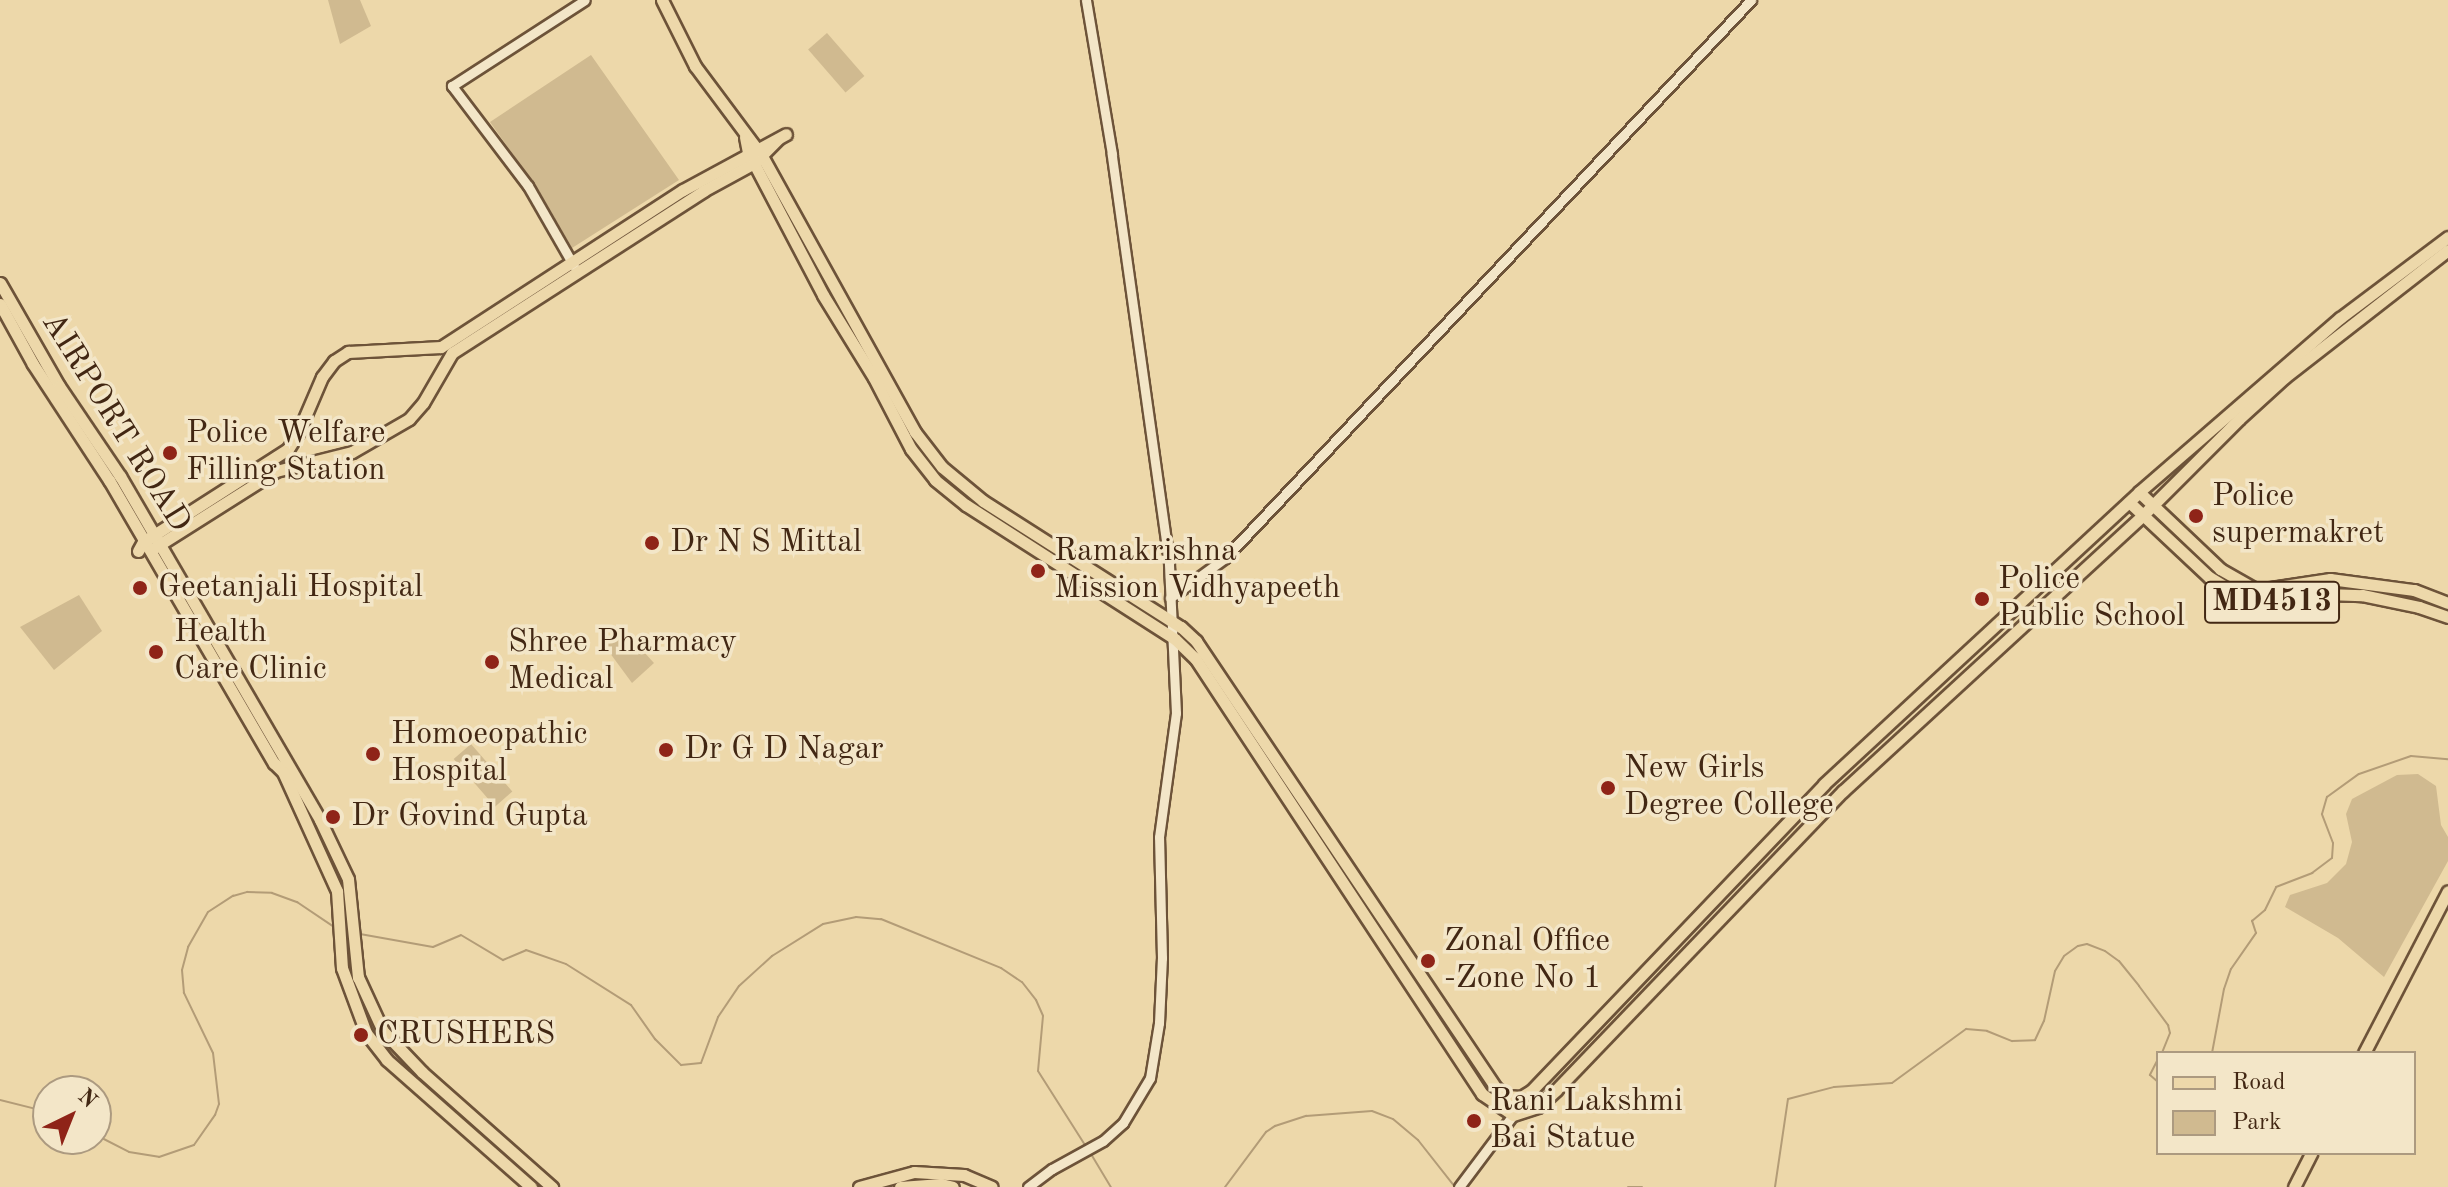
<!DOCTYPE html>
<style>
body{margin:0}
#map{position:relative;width:2448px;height:1187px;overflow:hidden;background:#edd8aa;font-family:"Old Standard TT",serif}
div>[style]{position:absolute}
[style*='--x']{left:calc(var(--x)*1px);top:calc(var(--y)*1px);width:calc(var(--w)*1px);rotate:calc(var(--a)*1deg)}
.green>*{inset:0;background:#d0ba90;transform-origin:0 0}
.stream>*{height:2px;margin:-1px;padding:0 1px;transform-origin:1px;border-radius:1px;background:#b39c77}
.roads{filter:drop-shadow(2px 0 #6d5339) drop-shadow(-2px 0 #6d5339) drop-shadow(0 2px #6d5339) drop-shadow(0 -2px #6d5339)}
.minor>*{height:9px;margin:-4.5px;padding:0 4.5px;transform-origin:4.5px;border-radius:4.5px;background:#f3e6c8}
.major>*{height:11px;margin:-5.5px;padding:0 5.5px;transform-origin:5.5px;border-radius:5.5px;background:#edd8aa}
.dots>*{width:22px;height:22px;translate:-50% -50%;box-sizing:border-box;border:4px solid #f3e6c8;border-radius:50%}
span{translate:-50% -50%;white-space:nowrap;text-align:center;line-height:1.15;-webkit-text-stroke:7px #f3e6c8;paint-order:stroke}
.shield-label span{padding:2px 6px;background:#f3e6c8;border:2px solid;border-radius:6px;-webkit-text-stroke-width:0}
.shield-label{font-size:30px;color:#422713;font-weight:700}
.street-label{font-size:32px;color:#422713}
.poi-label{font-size:32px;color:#422713}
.left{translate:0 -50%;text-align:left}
.legend{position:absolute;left:2156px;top:1051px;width:260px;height:104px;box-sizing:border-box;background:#f3e6c8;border:2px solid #ac9a80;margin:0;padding:10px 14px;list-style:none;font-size:24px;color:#422713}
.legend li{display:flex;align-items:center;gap:16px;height:40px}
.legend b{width:40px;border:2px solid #ac9a80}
.north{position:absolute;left:32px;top:1075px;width:80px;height:80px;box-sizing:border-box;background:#f3e6c8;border:2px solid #ac9a80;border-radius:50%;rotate:43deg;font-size:22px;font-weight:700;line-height:32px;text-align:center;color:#422713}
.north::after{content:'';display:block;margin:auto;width:28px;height:36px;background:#8f2418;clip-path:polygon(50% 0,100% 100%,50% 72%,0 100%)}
</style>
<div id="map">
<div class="green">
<i style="clip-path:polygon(328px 0,360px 0,371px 26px,340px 44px)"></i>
<i style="left:827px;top:33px;width:57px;height:25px;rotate:49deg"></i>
<i style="clip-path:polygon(591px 55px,679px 180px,572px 248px,539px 191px,490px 122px)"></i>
<i style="clip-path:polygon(79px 595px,102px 631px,54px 670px,20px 627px)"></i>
<i style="clip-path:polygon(622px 628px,654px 663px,632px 683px,604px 645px)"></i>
<i style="left:471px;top:744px;width:63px;height:23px;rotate:49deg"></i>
<i style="clip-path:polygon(2418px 774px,2436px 786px,2441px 825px,2448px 837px,2448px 861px,2384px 977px,2338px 938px,2285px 907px,2290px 895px,2327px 883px,2346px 864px,2352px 842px,2346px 814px,2352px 799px,2397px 775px)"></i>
</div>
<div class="stream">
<i style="--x:360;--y:934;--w:74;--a:10.1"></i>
<i style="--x:433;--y:947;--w:30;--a:-23"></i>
<i style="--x:461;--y:935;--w:49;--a:30.8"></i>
<i style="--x:503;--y:960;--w:25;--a:-23"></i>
<i style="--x:526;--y:950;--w:42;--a:19.3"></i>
<i style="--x:566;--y:964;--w:77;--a:32.2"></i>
<i style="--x:631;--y:1005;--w:42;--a:54.8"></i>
<i style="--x:655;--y:1039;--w:37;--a:45"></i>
<i style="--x:681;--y:1065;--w:20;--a:-6"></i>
<i style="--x:701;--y:1063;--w:49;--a:-69.7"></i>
<i style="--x:718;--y:1017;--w:37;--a:-56"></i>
<i style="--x:739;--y:986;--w:45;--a:-42.3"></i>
<i style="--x:772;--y:956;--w:60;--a:-32.1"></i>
<i style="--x:823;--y:924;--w:34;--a:-12"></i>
<i style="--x:856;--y:917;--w:25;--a:5"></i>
<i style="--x:881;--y:919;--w:130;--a:22.2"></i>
<i style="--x:1001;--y:968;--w:25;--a:34"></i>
<i style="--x:1022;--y:982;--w:23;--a:52"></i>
<i style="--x:1036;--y:1000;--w:17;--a:66"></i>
<i style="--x:1043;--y:1016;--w:55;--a:95.2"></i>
<i style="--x:1038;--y:1071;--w:88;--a:57.6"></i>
<i style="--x:2212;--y:1053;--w:65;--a:-79.4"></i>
<i style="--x:2224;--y:989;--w:21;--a:-71"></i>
<i style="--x:2231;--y:969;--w:44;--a:-55.2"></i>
<i style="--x:2256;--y:933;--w:13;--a:-108"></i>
<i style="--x:2252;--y:921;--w:17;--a:-40"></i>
<i style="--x:2265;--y:910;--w:25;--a:-64"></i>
<i style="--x:2276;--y:887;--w:39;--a:-21"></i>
<i style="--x:2312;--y:873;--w:25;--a:-37"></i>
<i style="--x:2332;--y:858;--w:15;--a:-86"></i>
<i style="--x:2333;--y:843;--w:31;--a:-111"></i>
<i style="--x:2322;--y:814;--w:18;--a:-74"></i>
<i style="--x:2327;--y:797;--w:39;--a:-36"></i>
<i style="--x:2359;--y:774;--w:55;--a:-19.1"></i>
<i style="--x:2411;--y:756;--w:37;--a:5"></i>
<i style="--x:2158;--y:1059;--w:18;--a:117"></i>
<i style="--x:2150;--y:1075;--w:11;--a:41"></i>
<i style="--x:0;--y:1100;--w:49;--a:14"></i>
<i style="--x:96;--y:1135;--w:37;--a:27"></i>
<i style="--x:129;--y:1152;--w:30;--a:9"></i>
<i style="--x:159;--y:1157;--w:37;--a:-19"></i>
<i style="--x:194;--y:1145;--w:37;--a:-55"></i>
<i style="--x:215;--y:1115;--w:12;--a:-70"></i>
<i style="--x:219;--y:1104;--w:51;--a:-96.7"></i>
<i style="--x:213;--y:1053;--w:67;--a:-115.8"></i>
<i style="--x:184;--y:993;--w:23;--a:-95"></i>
<i style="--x:182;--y:970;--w:24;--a:-75"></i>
<i style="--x:188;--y:947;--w:40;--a:-60.3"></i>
<i style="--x:208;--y:912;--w:30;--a:-33"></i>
<i style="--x:233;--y:896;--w:15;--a:-16"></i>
<i style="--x:247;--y:892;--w:25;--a:2"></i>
<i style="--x:272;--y:893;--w:27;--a:20"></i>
<i style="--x:297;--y:902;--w:45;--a:34"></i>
<i style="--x:1091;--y:1154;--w:39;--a:59"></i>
<i style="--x:1225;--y:1187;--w:69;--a:-53.3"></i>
<i style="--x:1266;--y:1132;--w:11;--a:-34"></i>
<i style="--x:1275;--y:1126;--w:33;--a:-18"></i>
<i style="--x:1306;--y:1116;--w:66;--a:-4.3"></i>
<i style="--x:1372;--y:1111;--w:22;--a:21"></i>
<i style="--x:1393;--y:1119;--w:33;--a:40"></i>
<i style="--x:1418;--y:1140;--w:60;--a:51.8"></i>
<i style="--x:1628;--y:1187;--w:14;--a:0"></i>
<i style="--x:1775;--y:1187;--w:89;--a:-81.6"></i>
<i style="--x:1788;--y:1099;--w:48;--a:-14.6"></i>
<i style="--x:1834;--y:1087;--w:58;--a:-3.9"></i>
<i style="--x:1892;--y:1083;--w:92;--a:-36.1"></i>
<i style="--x:1966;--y:1029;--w:21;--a:5"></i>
<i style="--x:1987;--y:1031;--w:27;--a:22"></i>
<i style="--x:2012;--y:1041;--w:23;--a:-2"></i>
<i style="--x:2035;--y:1040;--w:21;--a:-65"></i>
<i style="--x:2044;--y:1021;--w:51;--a:-77.6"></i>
<i style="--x:2055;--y:971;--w:17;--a:-59"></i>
<i style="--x:2064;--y:956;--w:17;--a:-36"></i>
<i style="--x:2078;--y:946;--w:9;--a:-13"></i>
<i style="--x:2087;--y:944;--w:19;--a:21"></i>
<i style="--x:2105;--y:951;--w:17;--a:36"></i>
<i style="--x:2119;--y:961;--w:32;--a:51"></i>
<i style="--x:2139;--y:986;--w:49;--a:53.4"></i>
<i style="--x:2168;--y:1025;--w:8;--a:76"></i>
<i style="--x:2170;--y:1033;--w:22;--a:112"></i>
</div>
<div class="roads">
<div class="minor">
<i style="--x:574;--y:266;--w:92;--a:-119.9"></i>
<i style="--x:528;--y:186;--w:126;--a:-127.2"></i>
<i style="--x:452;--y:86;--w:158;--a:-32.9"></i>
<i style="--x:1170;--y:598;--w:68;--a:-36"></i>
<i style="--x:1225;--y:558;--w:767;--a:-46.69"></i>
<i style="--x:1028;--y:1187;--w:30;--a:-37"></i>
<i style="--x:1052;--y:1169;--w:58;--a:-28.8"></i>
<i style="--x:1103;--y:1141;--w:27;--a:-42"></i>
<i style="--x:1123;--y:1123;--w:52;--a:-59"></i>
<i style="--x:1150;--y:1078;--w:56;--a:-80.7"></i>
<i style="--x:1159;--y:1023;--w:65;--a:-87.4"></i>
<i style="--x:1162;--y:958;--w:121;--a:-91.4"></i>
<i style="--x:1159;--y:837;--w:125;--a:-82.2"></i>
<i style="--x:1176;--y:713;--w:151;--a:-92.7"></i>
<i style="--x:1169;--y:562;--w:412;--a:-98"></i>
<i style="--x:1112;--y:154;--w:156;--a:-99.6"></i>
<i style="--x:1459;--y:1187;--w:90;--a:-53.1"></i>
<i style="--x:1513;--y:1115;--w:19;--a:-90"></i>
</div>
<div class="major">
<i style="--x:662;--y:0;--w:74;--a:63.4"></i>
<i style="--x:695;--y:66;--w:112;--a:53.3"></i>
<i style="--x:762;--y:156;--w:316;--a:61"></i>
<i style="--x:915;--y:432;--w:44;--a:52.4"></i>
<i style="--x:942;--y:467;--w:53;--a:39.7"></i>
<i style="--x:983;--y:501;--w:235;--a:32.5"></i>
<i style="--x:1181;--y:627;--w:21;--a:43"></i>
<i style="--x:1196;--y:641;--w:538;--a:56.13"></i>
<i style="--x:1496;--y:1088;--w:14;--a:36"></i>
<i style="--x:1507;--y:1096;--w:14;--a:4"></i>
<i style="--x:1521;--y:1097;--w:12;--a:-31"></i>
<i style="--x:1531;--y:1091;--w:424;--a:-46.3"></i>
<i style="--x:1824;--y:784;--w:430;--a:-42.8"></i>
<i style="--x:2139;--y:492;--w:266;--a:-40.9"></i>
<i style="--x:2340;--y:318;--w:135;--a:-36.9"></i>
<i style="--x:745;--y:137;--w:15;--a:79"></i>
<i style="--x:748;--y:152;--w:161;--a:62.3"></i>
<i style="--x:823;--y:295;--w:97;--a:58.4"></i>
<i style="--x:874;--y:378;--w:80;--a:62.5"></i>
<i style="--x:911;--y:449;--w:39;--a:52"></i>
<i style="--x:935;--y:480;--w:40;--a:39"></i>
<i style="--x:966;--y:505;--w:248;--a:32.7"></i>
<i style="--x:1175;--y:639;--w:28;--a:44"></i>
<i style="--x:1195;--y:658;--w:522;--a:56.64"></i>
<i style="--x:1482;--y:1094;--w:37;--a:34"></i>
<i style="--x:1513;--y:1115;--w:26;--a:-18"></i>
<i style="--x:1538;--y:1107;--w:25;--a:-43"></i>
<i style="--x:1556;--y:1090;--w:414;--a:-46.2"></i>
<i style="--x:1843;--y:791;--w:408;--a:-42.6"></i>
<i style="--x:2143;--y:515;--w:136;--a:-45"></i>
<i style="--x:2239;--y:419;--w:62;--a:-42.4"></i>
<i style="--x:2285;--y:377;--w:207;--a:-37.9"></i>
<i style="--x:0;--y:283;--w:119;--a:60.2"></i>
<i style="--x:59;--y:386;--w:109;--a:55.9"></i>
<i style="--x:120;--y:476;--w:398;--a:59.8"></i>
<i style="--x:320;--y:820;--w:65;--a:64.6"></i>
<i style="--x:348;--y:879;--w:99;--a:84.2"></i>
<i style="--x:358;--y:977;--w:60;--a:65.2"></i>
<i style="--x:383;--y:1031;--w:57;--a:46.4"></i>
<i style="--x:422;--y:1072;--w:174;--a:41.5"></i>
<i style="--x:0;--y:304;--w:68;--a:61.2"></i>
<i style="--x:33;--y:364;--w:139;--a:56.8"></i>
<i style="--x:109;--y:480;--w:328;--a:59.8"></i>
<i style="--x:274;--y:763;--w:13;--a:45"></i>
<i style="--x:283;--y:772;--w:131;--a:65.6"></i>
<i style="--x:337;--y:891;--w:77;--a:86.3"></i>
<i style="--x:342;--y:968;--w:69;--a:69.7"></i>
<i style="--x:366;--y:1033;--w:34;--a:52"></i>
<i style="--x:387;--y:1060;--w:192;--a:41.4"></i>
<i style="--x:2139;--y:492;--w:112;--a:43.5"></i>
<i style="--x:2220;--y:569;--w:43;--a:29.6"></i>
<i style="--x:2257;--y:590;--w:74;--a:-8.6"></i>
<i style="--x:2330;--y:579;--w:85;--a:7.5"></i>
<i style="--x:2414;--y:590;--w:36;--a:21"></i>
<i style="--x:2129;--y:502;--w:110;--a:43.2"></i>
<i style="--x:2209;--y:577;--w:47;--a:31"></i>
<i style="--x:2249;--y:601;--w:13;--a:9"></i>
<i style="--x:2262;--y:603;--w:65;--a:-8"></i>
<i style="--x:2326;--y:594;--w:36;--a:2"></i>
<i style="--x:2362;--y:595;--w:58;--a:11.9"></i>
<i style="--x:2419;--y:607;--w:31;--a:19"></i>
<i style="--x:154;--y:548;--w:144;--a:-32.3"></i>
<i style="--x:276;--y:471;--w:78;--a:-14"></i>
<i style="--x:352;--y:452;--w:66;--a:-30.1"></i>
<i style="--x:409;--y:419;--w:21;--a:-49"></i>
<i style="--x:423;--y:403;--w:58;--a:-59.9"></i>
<i style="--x:452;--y:353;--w:299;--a:-32.8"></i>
<i style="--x:703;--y:191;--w:58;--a:-28.8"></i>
<i style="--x:754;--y:163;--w:34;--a:-45"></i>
<i style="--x:138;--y:551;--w:10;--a:-61"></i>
<i style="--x:143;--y:542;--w:172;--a:-32.7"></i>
<i style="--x:288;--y:449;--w:19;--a:-58"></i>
<i style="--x:298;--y:433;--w:61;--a:-66.8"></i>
<i style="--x:322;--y:377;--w:20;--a:-53"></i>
<i style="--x:334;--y:361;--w:17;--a:-33"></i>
<i style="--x:348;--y:352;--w:93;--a:-3.1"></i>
<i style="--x:441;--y:347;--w:288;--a:-33"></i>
<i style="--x:683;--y:190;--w:117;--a:-28.5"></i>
<i style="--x:2364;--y:1053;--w:182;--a:-62.6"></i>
<i style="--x:859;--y:1187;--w:57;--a:-15.3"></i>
<i style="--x:914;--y:1172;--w:50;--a:3.4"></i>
<i style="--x:964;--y:1175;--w:30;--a:23"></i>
<i style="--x:900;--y:1187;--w:41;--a:-4.2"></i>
<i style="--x:941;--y:1184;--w:12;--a:14"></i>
<i style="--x:2294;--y:1187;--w:38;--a:-63"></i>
</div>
</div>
<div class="dots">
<i style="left:170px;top:453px;background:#8f2418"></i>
<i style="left:2196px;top:516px;background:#8f2418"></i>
<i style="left:652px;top:543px;background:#8f2418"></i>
<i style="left:1038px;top:571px;background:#8f2418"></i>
<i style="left:140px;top:588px;background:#8f2418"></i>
<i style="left:1982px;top:599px;background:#8f2418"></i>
<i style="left:156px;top:652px;background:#8f2418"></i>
<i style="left:492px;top:662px;background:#8f2418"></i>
<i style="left:666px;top:750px;background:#8f2418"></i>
<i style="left:373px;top:754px;background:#8f2418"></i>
<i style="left:1608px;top:788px;background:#8f2418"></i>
<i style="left:333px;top:817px;background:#8f2418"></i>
<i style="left:1428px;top:961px;background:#8f2418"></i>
<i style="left:361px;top:1035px;background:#8f2418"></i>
<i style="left:1474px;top:1121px;background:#8f2418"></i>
</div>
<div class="shield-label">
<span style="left:2272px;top:602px">MD4513</span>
</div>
<div class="street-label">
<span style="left:115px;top:423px;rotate:58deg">AIRPORT ROAD</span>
</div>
<div class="poi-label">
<span class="left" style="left:186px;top:453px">Police Welfare<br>Filling Station</span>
<span class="left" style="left:2212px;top:516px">Police<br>supermakret</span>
<span class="left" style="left:670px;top:543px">Dr N S Mittal</span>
<span class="left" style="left:1054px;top:571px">Ramakrishna<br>Mission Vidhyapeeth</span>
<span class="left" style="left:1998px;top:599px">Police<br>Public School</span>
<span class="left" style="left:158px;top:588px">Geetanjali Hospital</span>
<span class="left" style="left:174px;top:652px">Health<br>Care Clinic</span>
<span class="left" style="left:508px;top:662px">Shree Pharmacy<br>Medical</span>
<span class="left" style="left:391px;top:754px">Homoeopathic<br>Hospital</span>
<span class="left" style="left:684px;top:750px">Dr G D Nagar</span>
<span class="left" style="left:1624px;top:788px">New Girls<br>Degree College</span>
<span class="left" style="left:351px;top:817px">Dr Govind Gupta</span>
<span class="left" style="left:1444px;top:961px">Zonal Office<br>-Zone No 1</span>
<span class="left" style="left:377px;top:1035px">CRUSHERS</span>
<span class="left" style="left:1490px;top:1121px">Rani Lakshmi<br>Bai Statue</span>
</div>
<ul class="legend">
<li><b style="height:10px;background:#edd8aa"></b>Road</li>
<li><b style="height:22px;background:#d0ba90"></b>Park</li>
</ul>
<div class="north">N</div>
</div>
